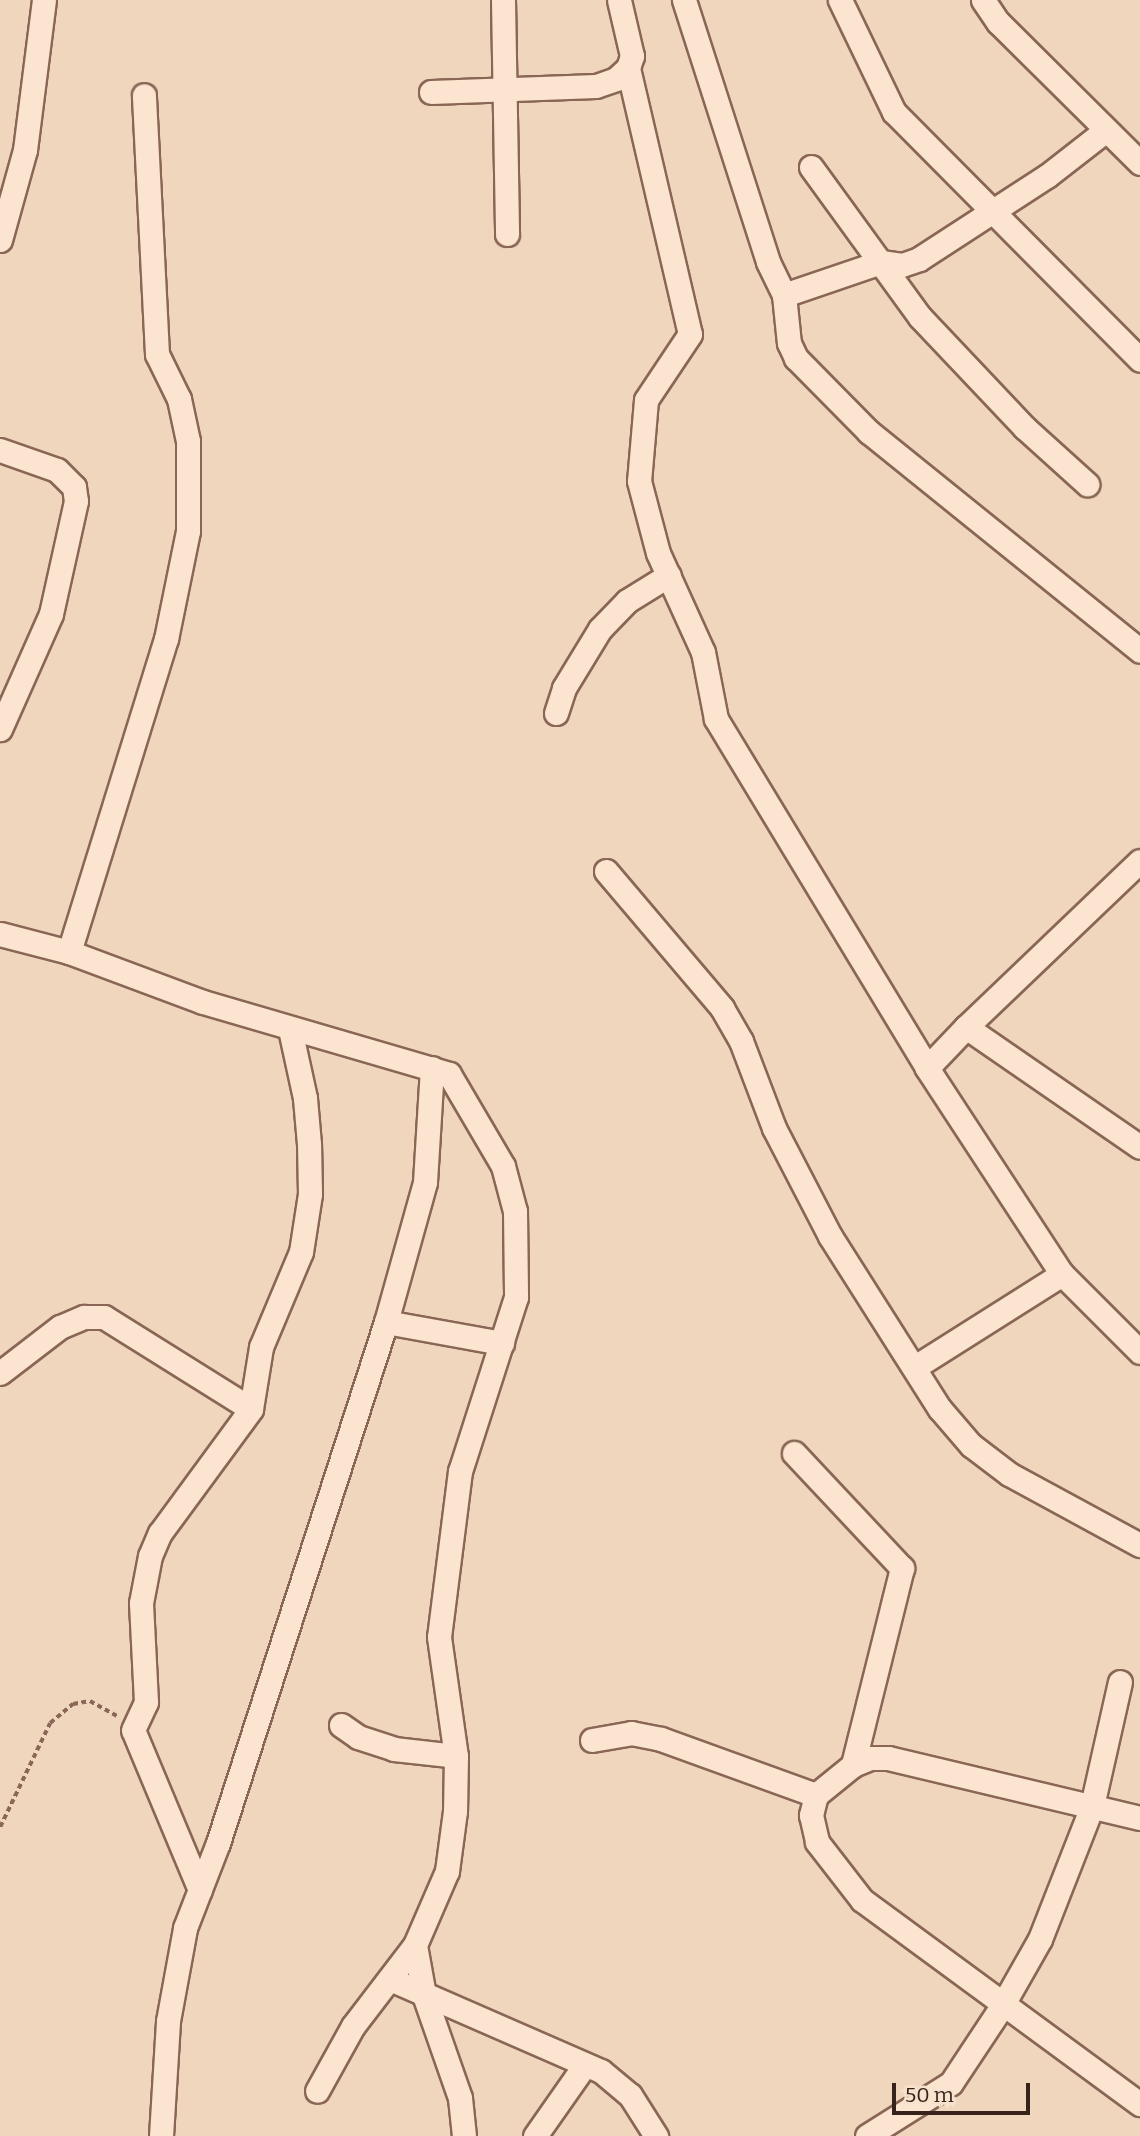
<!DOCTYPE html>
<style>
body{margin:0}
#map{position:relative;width:1140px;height:2136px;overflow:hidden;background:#f0d6bd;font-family:Bitter,serif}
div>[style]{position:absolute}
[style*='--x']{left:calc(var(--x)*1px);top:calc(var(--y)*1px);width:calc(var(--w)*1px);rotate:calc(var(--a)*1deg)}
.path>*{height:3.5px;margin-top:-1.75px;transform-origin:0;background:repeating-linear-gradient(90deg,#896655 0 5px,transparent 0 8.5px)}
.roads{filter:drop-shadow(2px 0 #896655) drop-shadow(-2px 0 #896655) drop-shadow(0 2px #896655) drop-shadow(0 -2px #896655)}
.minor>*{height:23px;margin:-11.5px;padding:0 11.5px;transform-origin:11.5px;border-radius:11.5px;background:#fbe5d0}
span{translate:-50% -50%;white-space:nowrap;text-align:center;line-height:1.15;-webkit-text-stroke:5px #f7e2cd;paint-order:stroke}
.scale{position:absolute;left:892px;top:2083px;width:138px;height:32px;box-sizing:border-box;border:4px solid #37231b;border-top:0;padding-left:9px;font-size:21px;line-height:24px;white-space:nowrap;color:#37231b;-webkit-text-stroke:5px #f7e2cd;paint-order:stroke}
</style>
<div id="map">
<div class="path">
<i style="--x:0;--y:1827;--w:115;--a:-64.3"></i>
<i style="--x:50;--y:1723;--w:30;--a:-40"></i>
<i style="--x:73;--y:1704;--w:17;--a:-10"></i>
<i style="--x:90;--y:1701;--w:31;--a:29"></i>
</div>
<div class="roads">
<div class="minor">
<i style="--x:503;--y:0;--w:234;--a:89"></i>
<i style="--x:684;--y:0;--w:275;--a:72.2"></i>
<i style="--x:768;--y:262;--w:37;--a:64"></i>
<i style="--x:784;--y:295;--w:48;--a:84.1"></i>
<i style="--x:789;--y:343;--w:17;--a:65"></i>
<i style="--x:796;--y:358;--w:104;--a:45.4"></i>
<i style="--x:869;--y:432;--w:348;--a:38.9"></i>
<i style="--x:840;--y:0;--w:124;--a:64.3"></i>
<i style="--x:894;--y:112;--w:349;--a:45.2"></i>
<i style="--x:983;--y:0;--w:27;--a:56"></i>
<i style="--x:998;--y:22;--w:200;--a:44.8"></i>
<i style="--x:628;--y:68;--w:273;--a:76.9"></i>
<i style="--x:690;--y:334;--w:79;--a:123.7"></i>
<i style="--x:646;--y:400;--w:81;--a:94.9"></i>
<i style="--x:639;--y:481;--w:74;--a:75.2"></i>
<i style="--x:658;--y:553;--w:109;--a:65.6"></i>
<i style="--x:703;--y:652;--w:68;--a:79"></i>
<i style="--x:716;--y:719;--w:408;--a:58.8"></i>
<i style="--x:927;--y:1068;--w:246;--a:56.8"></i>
<i style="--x:1062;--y:1274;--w:110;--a:45"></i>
<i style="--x:431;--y:92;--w:165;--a:-2.1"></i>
<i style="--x:596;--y:86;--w:21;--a:-19"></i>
<i style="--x:616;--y:79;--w:16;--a:-43"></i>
<i style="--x:628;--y:68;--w:13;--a:-72"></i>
<i style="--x:632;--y:56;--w:57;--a:-103.1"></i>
<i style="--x:811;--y:167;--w:185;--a:54"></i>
<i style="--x:920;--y:317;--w:153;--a:46.6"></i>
<i style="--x:1025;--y:428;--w:84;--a:42.1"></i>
<i style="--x:0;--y:240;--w:93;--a:-74.5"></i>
<i style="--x:25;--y:150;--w:151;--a:-82.8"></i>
<i style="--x:784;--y:295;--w:102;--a:-18.8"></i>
<i style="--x:881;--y:262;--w:21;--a:8"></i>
<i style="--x:902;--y:265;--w:18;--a:-19"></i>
<i style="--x:919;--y:259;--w:153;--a:-33"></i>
<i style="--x:1047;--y:176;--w:75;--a:-37.9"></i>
<i style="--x:0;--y:450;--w:60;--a:19.3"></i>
<i style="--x:57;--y:470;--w:24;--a:45"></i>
<i style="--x:74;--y:487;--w:14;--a:82"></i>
<i style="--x:76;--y:501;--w:116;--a:102.5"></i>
<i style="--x:51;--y:614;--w:126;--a:113.9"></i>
<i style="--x:556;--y:713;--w:26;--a:-72"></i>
<i style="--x:564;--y:688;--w:69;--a:-58.6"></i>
<i style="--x:600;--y:629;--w:39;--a:-46"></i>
<i style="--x:627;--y:601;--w:49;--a:-31.8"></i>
<i style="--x:606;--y:871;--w:180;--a:49.7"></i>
<i style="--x:722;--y:1008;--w:38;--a:60"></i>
<i style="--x:741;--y:1041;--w:93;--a:69.2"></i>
<i style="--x:774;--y:1128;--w:122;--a:62.6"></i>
<i style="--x:830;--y:1236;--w:205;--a:57.6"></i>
<i style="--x:940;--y:1409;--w:48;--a:49.3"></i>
<i style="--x:971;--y:1445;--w:48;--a:37.3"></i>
<i style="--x:1009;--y:1474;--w:149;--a:28.5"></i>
<i style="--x:0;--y:934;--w:71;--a:14.6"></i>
<i style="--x:69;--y:952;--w:143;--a:20.5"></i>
<i style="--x:203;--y:1002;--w:256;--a:16.3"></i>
<i style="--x:449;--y:1074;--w:107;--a:59.6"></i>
<i style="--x:503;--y:1166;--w:47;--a:75.1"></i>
<i style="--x:515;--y:1211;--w:86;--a:89.3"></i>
<i style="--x:516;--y:1297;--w:183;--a:107.8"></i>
<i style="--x:460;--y:1471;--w:167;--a:97.2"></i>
<i style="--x:439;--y:1637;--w:120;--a:81.9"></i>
<i style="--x:456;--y:1756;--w:55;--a:91"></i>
<i style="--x:455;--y:1811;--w:61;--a:97.6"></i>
<i style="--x:447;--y:1871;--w:81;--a:113.4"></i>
<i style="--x:415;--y:1945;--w:102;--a:127.4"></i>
<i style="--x:353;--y:2026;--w:74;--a:119"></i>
<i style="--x:69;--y:952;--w:328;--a:-72.8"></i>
<i style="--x:166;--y:639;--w:110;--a:-78.5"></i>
<i style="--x:188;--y:531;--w:90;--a:-90"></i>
<i style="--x:188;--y:441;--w:43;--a:-102.1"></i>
<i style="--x:179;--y:399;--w:50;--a:-116.1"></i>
<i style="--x:157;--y:354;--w:259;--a:-92.9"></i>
<i style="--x:966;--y:1027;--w:240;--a:-43.7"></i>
<i style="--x:927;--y:1068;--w:57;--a:-46.4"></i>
<i style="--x:966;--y:1027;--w:211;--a:34.6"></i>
<i style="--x:386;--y:1322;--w:118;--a:10.3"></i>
<i style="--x:915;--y:1367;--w:174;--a:-32.3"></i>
<i style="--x:0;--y:1373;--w:76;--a:-37.5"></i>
<i style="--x:60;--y:1327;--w:26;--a:-23"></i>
<i style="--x:84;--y:1317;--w:20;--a:0"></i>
<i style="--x:104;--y:1317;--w:173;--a:32"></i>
<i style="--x:794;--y:1453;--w:158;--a:46.8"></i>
<i style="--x:902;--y:1568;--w:203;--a:104"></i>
<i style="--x:341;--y:1725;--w:21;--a:35"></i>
<i style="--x:358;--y:1737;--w:38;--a:18"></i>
<i style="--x:394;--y:1749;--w:62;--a:6.4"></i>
<i style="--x:592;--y:1740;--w:40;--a:-10"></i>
<i style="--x:631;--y:1733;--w:31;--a:11"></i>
<i style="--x:661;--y:1739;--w:165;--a:19.9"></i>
<i style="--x:1140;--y:1818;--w:259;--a:-166.6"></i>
<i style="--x:888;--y:1758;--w:18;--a:180"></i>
<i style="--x:870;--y:1758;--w:18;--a:158"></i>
<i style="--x:853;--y:1765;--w:48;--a:141"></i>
<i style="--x:816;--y:1795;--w:21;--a:104"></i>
<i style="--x:811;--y:1815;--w:28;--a:77"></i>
<i style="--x:817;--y:1842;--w:73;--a:52.2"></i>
<i style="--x:862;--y:1900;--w:345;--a:36.3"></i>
<i style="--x:200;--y:1890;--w:173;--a:-112.7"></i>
<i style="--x:133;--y:1730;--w:31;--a:-65"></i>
<i style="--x:146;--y:1702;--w:99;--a:-92.9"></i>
<i style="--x:141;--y:1603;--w:48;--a:-79.2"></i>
<i style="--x:150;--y:1556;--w:25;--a:-67"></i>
<i style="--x:160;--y:1533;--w:154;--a:-53.7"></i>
<i style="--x:251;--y:1409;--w:63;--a:-80.8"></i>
<i style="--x:261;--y:1347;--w:103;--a:-67.2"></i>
<i style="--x:301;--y:1252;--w:59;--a:-81.2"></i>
<i style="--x:310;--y:1194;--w:50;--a:-91.1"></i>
<i style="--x:309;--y:1144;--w:46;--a:-95"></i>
<i style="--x:305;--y:1098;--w:71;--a:-102.3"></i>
<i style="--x:415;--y:1945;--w:51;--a:79.8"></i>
<i style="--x:424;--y:1995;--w:109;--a:70.7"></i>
<i style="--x:460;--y:2098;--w:38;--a:84"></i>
<i style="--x:390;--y:1979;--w:230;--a:23.6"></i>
<i style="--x:601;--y:2071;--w:38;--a:40"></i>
<i style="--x:630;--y:2095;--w:49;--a:57.6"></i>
<i style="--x:161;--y:2136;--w:115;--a:-86.5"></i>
<i style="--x:168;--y:2021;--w:95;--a:-79.6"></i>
<i style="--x:185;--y:1928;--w:91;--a:-68.8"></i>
<i style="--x:218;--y:1843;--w:547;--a:-72.13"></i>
<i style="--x:386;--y:1322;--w:145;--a:-74.4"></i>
<i style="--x:425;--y:1182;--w:114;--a:-86.5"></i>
<i style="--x:535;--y:2136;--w:85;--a:-55"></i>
<i style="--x:867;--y:2136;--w:99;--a:-32.2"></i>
<i style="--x:951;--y:2083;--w:92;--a:-56.5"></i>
<i style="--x:1002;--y:2006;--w:77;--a:-60.4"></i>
<i style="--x:1040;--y:1939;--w:143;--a:-68.6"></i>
<i style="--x:1092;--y:1806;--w:127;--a:-77.3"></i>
</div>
</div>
<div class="scale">50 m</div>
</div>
